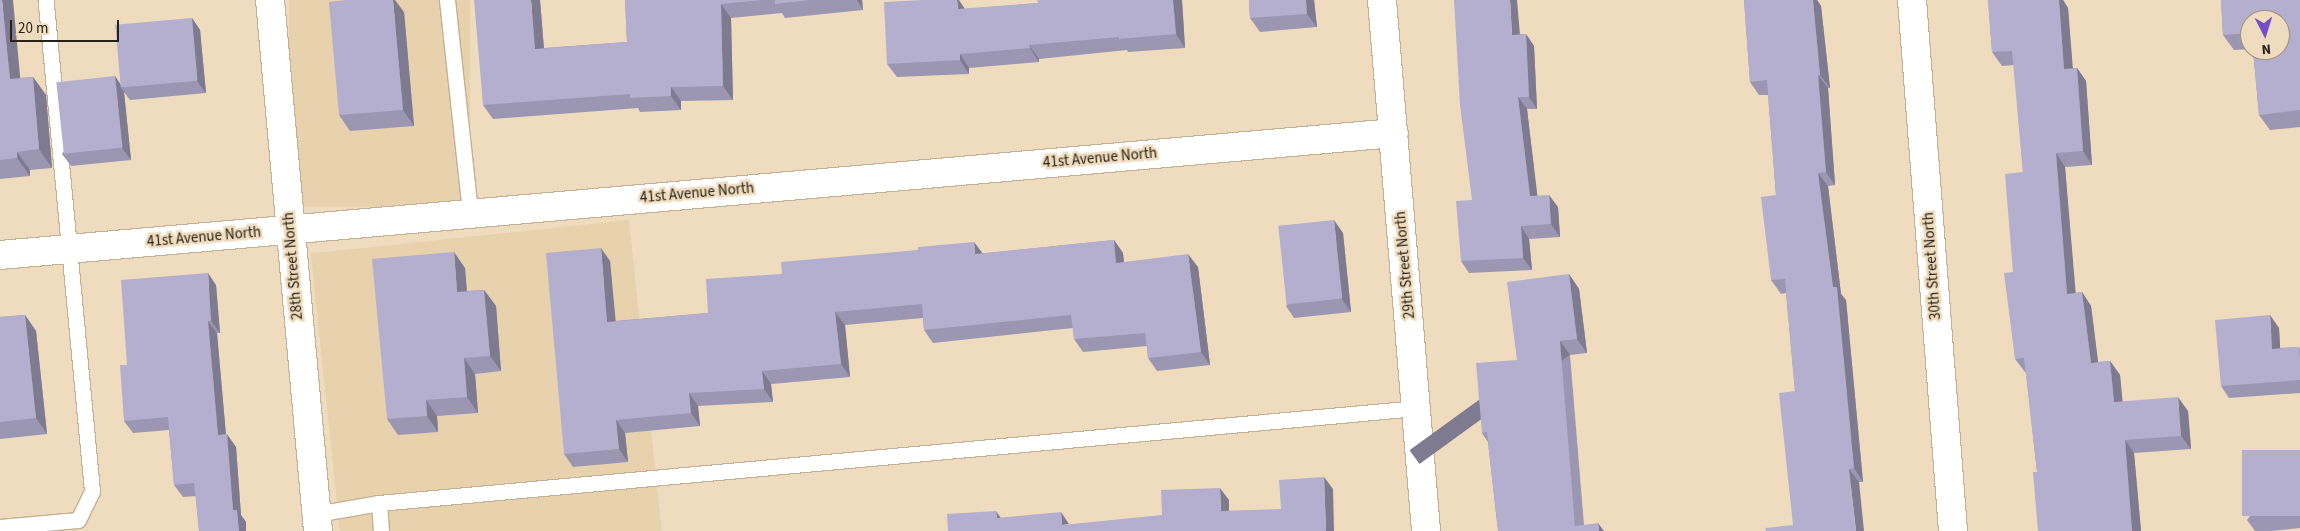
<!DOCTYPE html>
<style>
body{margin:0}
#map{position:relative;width:2300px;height:531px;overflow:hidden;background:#efdcbf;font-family:"Source Sans 3",sans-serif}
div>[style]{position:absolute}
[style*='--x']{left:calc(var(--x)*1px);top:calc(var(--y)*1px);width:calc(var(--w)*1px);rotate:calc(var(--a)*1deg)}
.built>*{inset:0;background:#e8d1ad;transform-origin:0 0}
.roads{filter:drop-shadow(1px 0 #c2b094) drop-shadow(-1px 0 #c2b094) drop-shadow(0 1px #c2b094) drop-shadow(0 -1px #c2b094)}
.service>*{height:15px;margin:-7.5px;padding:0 7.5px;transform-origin:7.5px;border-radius:7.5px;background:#fff}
.minor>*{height:28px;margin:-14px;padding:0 14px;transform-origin:14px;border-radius:14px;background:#fff}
.tertiary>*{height:28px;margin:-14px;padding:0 14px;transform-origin:14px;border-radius:14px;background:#fff}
.wall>*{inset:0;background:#9b96b1}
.shaded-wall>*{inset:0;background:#7e7a90;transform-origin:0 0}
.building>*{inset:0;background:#b4afce;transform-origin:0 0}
span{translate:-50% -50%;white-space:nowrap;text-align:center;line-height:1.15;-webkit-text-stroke:5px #efdcbf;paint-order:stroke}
.street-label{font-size:15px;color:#282116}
.north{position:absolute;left:2240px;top:10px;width:50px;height:50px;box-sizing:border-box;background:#efdcbf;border:1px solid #9f917b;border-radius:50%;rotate:175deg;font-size:14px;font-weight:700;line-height:20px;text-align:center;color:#282116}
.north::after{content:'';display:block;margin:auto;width:18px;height:22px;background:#754fc9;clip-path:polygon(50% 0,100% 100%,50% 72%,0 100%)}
.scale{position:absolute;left:10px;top:20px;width:109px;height:22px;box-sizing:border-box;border:2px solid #282116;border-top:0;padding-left:6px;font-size:15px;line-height:18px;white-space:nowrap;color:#282116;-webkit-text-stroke:4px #efdcbf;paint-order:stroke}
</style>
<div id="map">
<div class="built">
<i style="left:289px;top:0;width:181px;height:207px"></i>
<i style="left:629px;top:220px;width:313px;height:320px;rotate:84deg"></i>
</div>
<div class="roads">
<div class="service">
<i style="--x:447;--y:0;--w:214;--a:83.8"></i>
<i style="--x:379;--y:503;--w:1041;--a:-5.23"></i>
<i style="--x:316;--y:514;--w:64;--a:-9.9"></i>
<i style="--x:379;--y:503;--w:28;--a:86"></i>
<i style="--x:0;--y:527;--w:78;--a:-5.1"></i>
<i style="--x:78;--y:520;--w:32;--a:-64"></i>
<i style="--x:92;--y:491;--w:493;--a:-95.4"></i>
</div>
<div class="minor">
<i style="--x:1382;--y:0;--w:533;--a:85.26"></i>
<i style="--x:1912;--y:0;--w:533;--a:85.58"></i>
<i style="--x:0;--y:255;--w:1399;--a:-5"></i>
</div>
<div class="tertiary">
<i style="--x:270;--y:0;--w:533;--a:84.83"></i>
</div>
</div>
<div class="wall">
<i style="clip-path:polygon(0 0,20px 78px,33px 77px,46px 95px,52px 168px,30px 170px,30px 176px,0 179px)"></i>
<i style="clip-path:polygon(540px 0,544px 48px,627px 42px,625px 0,862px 0,863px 10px,785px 18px,782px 13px,731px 18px,733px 100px,681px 101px,681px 110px,640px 112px,638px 108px,493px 119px,483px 105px)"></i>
<i style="clip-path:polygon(1182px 0,1185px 48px,1128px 52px,1127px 50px,1039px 59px,1039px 62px,969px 68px,969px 74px,897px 77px,887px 64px,965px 9px,1038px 3px)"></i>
<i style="clip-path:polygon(1249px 0,1314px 0,1317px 27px,1260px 32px,1250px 18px)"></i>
<i style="clip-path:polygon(1744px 0,1817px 0,1821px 6px,1830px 88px,1828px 88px,1835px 185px,1828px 186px,1841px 294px,1846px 300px,1863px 482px,1859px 482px,1793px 525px,1795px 391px,1786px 293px,1781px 294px,1771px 280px,1776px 195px,1768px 95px,1759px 95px,1750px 82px)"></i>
<i style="clip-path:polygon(1988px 0,2063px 0,2068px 8px,2072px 68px,2077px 68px,2086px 81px,2092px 165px,2065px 167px,2075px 293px,2082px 292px,2091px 306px,2098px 362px,2110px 361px,2120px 375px,2122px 402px,2188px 411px,2191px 449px,2134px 453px,2141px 531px,2038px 531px,2037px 472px,2026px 372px,2025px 372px,2015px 359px,2013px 272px,2023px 172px,2014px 65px,2002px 66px,1992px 52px)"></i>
<i style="clip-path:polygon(2221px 0,2300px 0,2300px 127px,2270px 130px,2259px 115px,2253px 50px,2280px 50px,2280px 20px,2250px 20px,2250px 49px,2234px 50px,2223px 35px)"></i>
<i style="clip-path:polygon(404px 12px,414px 126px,350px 131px,339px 115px)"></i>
<i style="clip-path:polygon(192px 18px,200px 30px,206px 93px,130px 100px,124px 92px,131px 160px,71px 166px,62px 154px,115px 76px,121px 85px)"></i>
<i style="clip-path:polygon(1520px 34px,1526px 34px,1534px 46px,1537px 109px,1527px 109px,1537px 196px,1558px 207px,1560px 237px,1529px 239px,1532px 270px,1469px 273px,1461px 261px,1472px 200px)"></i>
<i style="clip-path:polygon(1343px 233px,1351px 312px,1294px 318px,1286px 306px)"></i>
<i style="clip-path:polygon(1114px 240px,1123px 253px,1124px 262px,1198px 267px,1210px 365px,1157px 371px,1148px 358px,1147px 346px,1083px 352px,1074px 339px,1073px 328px,933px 343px,924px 330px,923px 318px,845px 325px,850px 377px,771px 384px,773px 402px,698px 406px,700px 426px,625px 433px,628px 462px,573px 467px,564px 454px,610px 261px,615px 321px,708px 313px,782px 274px)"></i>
<i style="clip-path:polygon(465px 268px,467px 291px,484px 290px,496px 306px,501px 371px,475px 374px,478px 413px,437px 416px,438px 432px,398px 435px,387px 419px)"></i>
<i style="clip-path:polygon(1569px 274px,1579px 289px,1587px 353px,1570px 355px,1584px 525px,1604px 531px,1498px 531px,1488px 442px,1482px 433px)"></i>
<i style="clip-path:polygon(216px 285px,220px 333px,217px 333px,226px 435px,236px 447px,241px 515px,246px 522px,246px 531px,199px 531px,196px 496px,183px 497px,174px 485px,169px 430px,133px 433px,124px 421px,127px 365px)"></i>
<i style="clip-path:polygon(25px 315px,36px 331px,47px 434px,0 439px,0 317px)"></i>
<i style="clip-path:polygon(2279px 328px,2280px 348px,2299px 347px,2300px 349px,2300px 393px,2229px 398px,2221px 386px)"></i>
<i style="clip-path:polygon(2300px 450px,2300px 528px,2271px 531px,2255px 531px,2247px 520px)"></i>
</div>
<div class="shaded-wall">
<i style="clip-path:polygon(2px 0,13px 0,22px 97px,10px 79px)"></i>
<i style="clip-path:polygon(393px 0,395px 0,404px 12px,414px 126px,403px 110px)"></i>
<i style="clip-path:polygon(531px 0,540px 0,545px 63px,535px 49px)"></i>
<i style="clip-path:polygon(857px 0,862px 0,863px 10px)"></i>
<i style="clip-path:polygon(957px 0,959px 0,967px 12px,958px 9px)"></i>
<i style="clip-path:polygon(1173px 0,1182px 0,1185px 48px,1176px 34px)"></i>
<i style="clip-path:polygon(1306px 0,1314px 0,1317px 27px,1307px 14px)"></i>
<i style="clip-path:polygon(1510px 0,1517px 0,1521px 47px,1512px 35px)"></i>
<i style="clip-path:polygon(1813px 0,1817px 0,1821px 6px,1830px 88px,1820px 75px)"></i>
<i style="clip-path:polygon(2059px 0,2063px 0,2068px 8px,2074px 82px,2064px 69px)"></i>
<i style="clip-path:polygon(721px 4px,731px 18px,733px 100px,723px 86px)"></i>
<i style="clip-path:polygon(192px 18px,200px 30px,206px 93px,197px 81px)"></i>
<i style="clip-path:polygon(1526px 34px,1534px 46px,1537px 109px,1529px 97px)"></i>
<i style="clip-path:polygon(1029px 45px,1039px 59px,1039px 62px,1030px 48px)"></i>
<i style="clip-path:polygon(960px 54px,969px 68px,969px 74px,960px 60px)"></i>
<i style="clip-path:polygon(2077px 68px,2086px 81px,2092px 165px,2083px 151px)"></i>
<i style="clip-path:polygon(1818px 75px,1828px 88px,1835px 185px,1826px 172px)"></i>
<i style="clip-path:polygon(115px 76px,123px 88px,121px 88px,124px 92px,131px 160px,122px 148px)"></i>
<i style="clip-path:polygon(33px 77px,46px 95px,52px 168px,39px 149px)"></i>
<i style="clip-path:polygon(671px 87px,681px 101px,681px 110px,671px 96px)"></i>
<i style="clip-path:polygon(1518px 97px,1527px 109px,1539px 209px,1530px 196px)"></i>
<i style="clip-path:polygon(17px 152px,30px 170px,30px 176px,17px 158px)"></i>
<i style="clip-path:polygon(2056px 153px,2065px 167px,2077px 308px,2067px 294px)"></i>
<i style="clip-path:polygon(1818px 173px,1828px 186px,1841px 294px,1846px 300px,1863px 482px,1854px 468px,1833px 287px)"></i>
<i style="clip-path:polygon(1549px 195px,1558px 207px,1560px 237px,1551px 224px)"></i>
<i style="clip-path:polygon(1334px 220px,1343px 233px,1351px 312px,1342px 299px)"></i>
<i style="clip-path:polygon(1521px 226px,1529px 239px,1532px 270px,1523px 258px)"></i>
<i style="clip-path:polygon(1114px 240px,1123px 253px,1125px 276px,1116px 263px)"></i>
<i style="clip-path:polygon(974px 242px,984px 255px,975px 254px)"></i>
<i style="clip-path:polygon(601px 248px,610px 261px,617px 335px,607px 322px)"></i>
<i style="clip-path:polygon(454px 252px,465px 268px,468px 308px,457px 292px)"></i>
<i style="clip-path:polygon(1188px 254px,1198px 267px,1210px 365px,1201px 352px)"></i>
<i style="clip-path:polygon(208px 273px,216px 285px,220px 333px,211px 321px)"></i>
<i style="clip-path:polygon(1569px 274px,1579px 289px,1587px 353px,1577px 339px)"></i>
<i style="clip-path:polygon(484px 290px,496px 306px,501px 371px,490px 356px)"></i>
<i style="clip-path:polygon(2082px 292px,2091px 306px,2100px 377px,2091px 363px)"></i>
<i style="clip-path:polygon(835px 312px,845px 325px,850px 377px,841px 364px)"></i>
<i style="clip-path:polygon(25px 315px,36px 331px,47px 434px,36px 418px)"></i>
<i style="clip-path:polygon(2270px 315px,2279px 328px,2281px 361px,2272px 349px)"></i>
<i style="clip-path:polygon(208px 321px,217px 333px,227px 447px,218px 435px)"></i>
<i style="left:1560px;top:341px;width:17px;height:186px;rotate:54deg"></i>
<i style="clip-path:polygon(464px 358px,475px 374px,478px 413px,467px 397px)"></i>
<i style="clip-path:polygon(2110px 361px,2120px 375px,2124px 416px,2114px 402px)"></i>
<i style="clip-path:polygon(762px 371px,771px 384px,773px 402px,764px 389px)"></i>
<i style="clip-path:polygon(689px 393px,698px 406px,700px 426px,691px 413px)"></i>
<i style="clip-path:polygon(2178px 397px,2188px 411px,2191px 449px,2181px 436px)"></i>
<i style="clip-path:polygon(426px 400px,437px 416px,438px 432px,427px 416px)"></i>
<i style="clip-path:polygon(616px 420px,625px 433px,628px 462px,619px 449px)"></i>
<i style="clip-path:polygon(227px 434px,236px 447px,241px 515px,246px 522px,246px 531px,239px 531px,233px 510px)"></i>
<i style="clip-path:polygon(2125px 440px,2134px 453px,2141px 531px,2132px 531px)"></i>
<i style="clip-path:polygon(1849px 469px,1859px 482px,1864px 531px,1856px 531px)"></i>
<i style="clip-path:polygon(1324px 477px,1333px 489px,1334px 531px,1326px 531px)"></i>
<i style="clip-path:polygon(1220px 488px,1229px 500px,1229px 524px,1221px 511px)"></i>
<i style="clip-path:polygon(996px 511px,1005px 524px,997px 518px)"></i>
<i style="clip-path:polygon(1061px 512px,1069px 524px,1062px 525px)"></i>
<i style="clip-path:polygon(1598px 523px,1604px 531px,1599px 531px)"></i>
</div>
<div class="building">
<i style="clip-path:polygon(0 0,2px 0,10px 79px,33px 77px,39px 149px,17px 152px,17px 158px,0 160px)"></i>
<i style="clip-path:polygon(346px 0,393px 0,403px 110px,339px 115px,329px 2px)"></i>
<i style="clip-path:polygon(474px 0,531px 0,535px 49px,627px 42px,625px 0,763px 0,721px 4px,723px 86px,671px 87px,671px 96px,630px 98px,630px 94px,483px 105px)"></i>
<i style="clip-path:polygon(775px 0,810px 0,775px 4px)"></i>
<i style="clip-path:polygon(923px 0,957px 0,958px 9px,1038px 3px,1037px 0,1173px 0,1176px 34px,1119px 39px,1119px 37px,1029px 45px,1030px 48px,960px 54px,960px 60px,887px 64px,884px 2px)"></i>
<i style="clip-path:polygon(1249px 0,1306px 0,1307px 14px,1250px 18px)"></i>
<i style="clip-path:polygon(1454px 0,1510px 0,1512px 35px,1526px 34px,1529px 97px,1518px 97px,1530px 196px,1549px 195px,1551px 224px,1521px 226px,1523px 258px,1461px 261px,1456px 201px,1472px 200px,1460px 105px)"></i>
<i style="clip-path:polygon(1744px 0,1813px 0,1820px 75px,1818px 75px,1826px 172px,1818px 173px,1833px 287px,1837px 287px,1854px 468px,1849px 469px,1856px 531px,1766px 531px,1765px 528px,1793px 525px,1779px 393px,1795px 391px,1785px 279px,1771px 280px,1761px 197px,1776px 195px,1767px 80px,1750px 82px)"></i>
<i style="clip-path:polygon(1988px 0,2059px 0,2064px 69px,2077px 68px,2083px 151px,2056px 153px,2067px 294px,2082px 292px,2091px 363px,2110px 361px,2114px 402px,2178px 397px,2181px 436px,2125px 440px,2132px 531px,2038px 531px,2033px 472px,2037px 472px,2024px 358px,2015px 359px,2004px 273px,2013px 272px,2005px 174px,2023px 172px,2012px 51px,1992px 52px)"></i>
<i style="clip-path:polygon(2221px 0,2300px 0,2300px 110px,2259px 115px,2253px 50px,2280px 50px,2280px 20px,2250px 20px,2250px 33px,2223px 35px)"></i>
<i style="left:192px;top:18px;width:63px;height:77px;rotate:85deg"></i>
<i style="left:115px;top:76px;width:72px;height:59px;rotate:84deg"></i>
<i style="left:1334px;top:220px;width:79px;height:56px;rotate:84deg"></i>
<i style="clip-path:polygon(1114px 240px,1116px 263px,1188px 254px,1201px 352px,1148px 358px,1145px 333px,1074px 339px,1071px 315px,924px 330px,922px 304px,835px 312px,841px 364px,762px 371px,764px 389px,689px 393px,691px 413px,616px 420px,619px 449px,564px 454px,546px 253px,601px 248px,607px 322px,708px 313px,706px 279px,782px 274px,781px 262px,918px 250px,918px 247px,974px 242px,975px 254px)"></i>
<i style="clip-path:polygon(454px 252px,457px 292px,484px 290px,490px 356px,464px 358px,467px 397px,426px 400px,427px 416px,387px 419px,372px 259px)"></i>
<i style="clip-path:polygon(208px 273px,211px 321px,208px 321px,218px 435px,227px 434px,233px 510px,237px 510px,239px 531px,199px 531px,194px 483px,174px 485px,168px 417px,124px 421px,120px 365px,127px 365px,121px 280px)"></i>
<i style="clip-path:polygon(1569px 274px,1577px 339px,1560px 341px,1575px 526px,1598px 523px,1599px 531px,1498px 531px,1487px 432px,1482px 433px,1476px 363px,1517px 360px,1507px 282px)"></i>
<i style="clip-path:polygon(25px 315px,36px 418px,0 422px,0 317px)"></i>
<i style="clip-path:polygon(2270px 315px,2272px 349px,2299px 347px,2300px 361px,2300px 380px,2221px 386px,2215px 320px)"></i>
<i style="left:2300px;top:450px;width:66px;height:58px;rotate:90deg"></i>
<i style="clip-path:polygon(1324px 477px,1326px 531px,948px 531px,947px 514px,996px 511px,997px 518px,1061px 512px,1062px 525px,1162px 515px,1161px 490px,1220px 488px,1221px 511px,1281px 509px,1279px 480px)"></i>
</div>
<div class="street-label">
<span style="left:1100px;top:158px;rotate:-5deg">41st Avenue North</span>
<span style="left:697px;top:193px;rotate:-5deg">41st Avenue North</span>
<span style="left:204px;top:237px;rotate:-5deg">41st Avenue North</span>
<span style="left:1405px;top:265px;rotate:-95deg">29th Street North</span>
<span style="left:293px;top:266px;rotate:-95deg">28th Street North</span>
<span style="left:1932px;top:266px;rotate:-94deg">30th Street North</span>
</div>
<div class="north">N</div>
<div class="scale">20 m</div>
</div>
